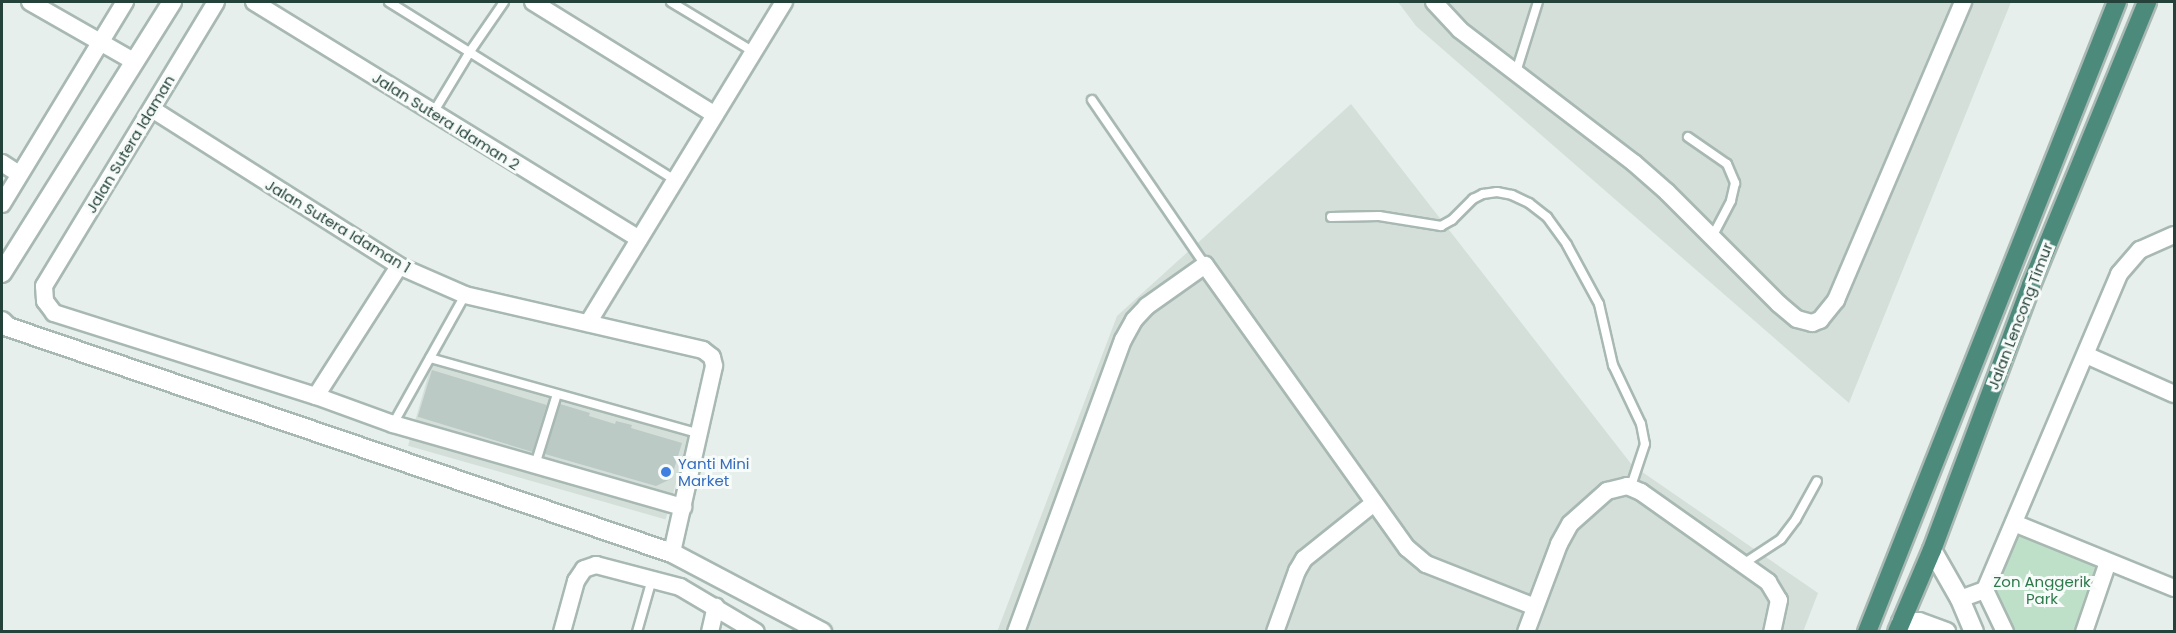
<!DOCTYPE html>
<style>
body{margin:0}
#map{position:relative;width:2176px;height:633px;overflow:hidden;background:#e6efeb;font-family:Poppins,sans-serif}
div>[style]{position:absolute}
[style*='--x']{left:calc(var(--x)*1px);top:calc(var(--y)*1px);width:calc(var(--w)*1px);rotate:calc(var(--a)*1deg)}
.built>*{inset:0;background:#d4dfda;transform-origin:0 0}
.green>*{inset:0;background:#bfe0c8}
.building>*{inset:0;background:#bbcac4;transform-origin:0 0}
.roads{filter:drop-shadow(2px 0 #a8b8b2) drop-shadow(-2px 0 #a8b8b2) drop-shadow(0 2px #a8b8b2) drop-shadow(0 -2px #a8b8b2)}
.service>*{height:8px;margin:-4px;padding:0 4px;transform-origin:4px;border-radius:4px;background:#fff}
.minor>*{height:16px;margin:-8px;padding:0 8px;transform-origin:8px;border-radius:8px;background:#fff}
.tertiary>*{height:18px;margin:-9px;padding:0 9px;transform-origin:9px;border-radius:9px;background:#fff}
.secondary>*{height:18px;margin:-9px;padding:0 9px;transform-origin:9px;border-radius:9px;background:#fff}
.trunk>*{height:18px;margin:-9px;padding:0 9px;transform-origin:9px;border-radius:9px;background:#4c8a7c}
.dots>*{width:16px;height:16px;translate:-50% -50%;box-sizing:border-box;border:3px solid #f7fbf9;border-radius:50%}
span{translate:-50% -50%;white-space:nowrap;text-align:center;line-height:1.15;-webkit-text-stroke:6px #f7fbf9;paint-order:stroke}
.street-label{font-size:15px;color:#24423a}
.shop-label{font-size:15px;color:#366cbe}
.left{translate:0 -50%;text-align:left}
.park-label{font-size:15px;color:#2d7a4b}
.frame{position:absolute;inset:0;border:3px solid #24423a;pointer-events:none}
</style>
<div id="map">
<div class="built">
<i style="clip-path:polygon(1398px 2px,2011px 2px,1849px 403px,1416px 26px)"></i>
<i style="clip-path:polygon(1351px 104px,1632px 465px,1818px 593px,1803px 632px,997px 632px,1117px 316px)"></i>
<i style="left:432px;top:362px;width:268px;height:87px;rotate:16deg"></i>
</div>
<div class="green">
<i style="clip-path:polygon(2017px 532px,2099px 567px,2077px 631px,2009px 631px,1992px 598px)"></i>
</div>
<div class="building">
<i style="left:432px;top:370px;width:120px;height:49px;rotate:17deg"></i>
<i style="clip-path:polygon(560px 404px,590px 413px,589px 416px,615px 424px,616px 421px,632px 425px,631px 428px,682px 443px,671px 479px,656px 486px,545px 454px)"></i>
</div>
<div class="roads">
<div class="service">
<i style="--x:389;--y:2;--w:337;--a:31.9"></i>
<i style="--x:671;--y:2;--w:97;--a:31.1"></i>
<i style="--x:1516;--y:72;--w:73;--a:-72.6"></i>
<i style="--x:1092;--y:100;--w:200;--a:55.6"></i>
<i style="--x:433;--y:113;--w:74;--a:-58.9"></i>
<i style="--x:471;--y:50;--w:58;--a:-55.5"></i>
<i style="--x:1688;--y:137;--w:47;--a:34.7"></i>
<i style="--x:1727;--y:164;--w:21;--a:67"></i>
<i style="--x:1735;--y:183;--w:18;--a:103"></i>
<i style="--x:1731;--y:201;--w:41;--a:117.8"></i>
<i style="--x:1331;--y:217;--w:48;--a:-1.2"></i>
<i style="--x:1379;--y:216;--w:63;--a:9.2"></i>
<i style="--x:1441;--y:226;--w:13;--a:-29"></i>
<i style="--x:1452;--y:220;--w:30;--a:-45"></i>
<i style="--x:1473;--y:199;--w:11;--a:-27"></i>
<i style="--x:1483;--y:194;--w:14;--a:-8"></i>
<i style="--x:1497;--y:192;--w:15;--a:11"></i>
<i style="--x:1512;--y:195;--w:19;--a:25"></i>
<i style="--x:1529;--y:203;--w:23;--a:38"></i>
<i style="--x:1547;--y:217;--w:34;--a:54"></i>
<i style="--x:1567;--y:245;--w:67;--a:61.5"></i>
<i style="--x:1599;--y:304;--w:63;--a:77.1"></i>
<i style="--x:1613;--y:365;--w:65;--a:64.6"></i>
<i style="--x:1641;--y:424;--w:20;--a:79"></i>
<i style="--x:1645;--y:444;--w:44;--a:108.4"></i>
<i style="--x:430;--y:358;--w:280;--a:15.7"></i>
<i style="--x:393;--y:424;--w:148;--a:-60.8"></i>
<i style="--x:535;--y:465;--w:74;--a:-72.8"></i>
<i style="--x:1743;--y:564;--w:45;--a:-33.3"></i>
<i style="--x:1781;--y:539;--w:25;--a:-53"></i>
<i style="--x:1796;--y:519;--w:43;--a:-61.1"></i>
<i style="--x:637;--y:632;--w:55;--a:-74.2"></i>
</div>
<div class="minor">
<i style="--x:30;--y:2;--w:121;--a:29.7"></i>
<i style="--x:216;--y:2;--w:332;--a:121.2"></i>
<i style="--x:44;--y:286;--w:15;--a:86"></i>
<i style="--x:45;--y:301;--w:15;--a:53"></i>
<i style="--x:54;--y:313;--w:275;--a:17.6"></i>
<i style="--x:316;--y:396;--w:82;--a:20"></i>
<i style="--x:393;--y:424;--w:302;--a:16"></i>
<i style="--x:254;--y:2;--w:452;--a:31.6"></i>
<i style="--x:533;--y:2;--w:214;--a:31.8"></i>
<i style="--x:1434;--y:2;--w:38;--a:47"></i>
<i style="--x:1460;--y:30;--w:219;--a:37.4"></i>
<i style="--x:1634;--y:163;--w:44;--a:41.3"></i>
<i style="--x:1667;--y:192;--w:158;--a:45"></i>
<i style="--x:1779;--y:304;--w:23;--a:40"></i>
<i style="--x:1797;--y:319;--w:16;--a:15"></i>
<i style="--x:1812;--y:323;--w:9;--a:-21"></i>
<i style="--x:1820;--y:320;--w:26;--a:-51"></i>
<i style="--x:1836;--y:300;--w:324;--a:-66.9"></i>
<i style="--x:152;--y:109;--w:293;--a:32.4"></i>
<i style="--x:399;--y:266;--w:72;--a:23.7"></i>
<i style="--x:465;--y:295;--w:244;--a:13"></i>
<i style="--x:703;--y:350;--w:11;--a:38"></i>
<i style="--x:712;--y:357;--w:9;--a:77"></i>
<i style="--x:714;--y:366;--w:192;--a:102.7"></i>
<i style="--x:2;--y:163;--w:20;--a:33"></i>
<i style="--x:2;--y:204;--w:237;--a:-58.7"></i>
<i style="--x:588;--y:323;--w:376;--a:-58.6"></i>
<i style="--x:2086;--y:355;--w:96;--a:23.9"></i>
<i style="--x:316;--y:396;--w:154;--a:-57.4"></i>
<i style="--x:2014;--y:523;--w:173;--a:22.1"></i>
<i style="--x:1985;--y:590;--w:47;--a:64.5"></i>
<i style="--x:1960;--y:599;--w:27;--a:-20"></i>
<i style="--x:1985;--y:590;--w:343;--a:-67"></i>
<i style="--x:2119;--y:274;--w:32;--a:-49"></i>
<i style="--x:2140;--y:250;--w:37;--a:-24"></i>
<i style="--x:562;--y:632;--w:53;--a:-74.6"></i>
<i style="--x:576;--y:581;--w:14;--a:-56"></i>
<i style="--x:584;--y:569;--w:13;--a:-18"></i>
<i style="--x:596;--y:565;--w:87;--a:14.7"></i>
<i style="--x:680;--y:587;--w:88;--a:30.6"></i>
<i style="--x:710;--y:632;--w:26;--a:-77"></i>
<i style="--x:1016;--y:632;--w:311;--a:-69.9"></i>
<i style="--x:1123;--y:340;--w:23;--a:-61"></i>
<i style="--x:1134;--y:320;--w:19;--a:-47"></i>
<i style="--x:1147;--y:306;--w:71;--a:-35.3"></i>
<i style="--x:1205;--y:265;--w:348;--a:54.5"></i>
<i style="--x:1407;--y:548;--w:25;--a:40"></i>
<i style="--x:1426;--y:564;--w:117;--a:21.5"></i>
<i style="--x:1275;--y:632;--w:65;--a:-70.2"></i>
<i style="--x:1297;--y:571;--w:14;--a:-60"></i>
<i style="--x:1304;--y:559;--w:90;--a:-38.7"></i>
<i style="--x:1526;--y:632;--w:94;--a:-69.4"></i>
<i style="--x:1559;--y:544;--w:23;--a:-61"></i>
<i style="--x:1570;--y:524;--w:50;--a:-41.7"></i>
<i style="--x:1607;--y:491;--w:21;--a:-14"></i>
<i style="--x:1627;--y:486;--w:15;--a:23"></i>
<i style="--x:1641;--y:492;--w:156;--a:35.3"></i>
<i style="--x:1768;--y:582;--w:21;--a:59"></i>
<i style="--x:1779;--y:600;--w:33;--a:102"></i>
<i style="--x:2084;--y:632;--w:74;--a:-71.1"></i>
</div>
<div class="tertiary">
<i style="--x:2;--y:273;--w:320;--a:-57.9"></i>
<i style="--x:2;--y:321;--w:8;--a:45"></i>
<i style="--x:8;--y:327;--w:701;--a:18.8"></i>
<i style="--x:672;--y:553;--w:170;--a:27.8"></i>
</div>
<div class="secondary">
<i style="--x:1932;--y:550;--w:56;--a:60.3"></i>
<i style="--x:1960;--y:599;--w:36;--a:67"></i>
<i style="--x:1901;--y:622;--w:18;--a:0"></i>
<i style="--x:1919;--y:622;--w:29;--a:20"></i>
</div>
<div class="trunk">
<i style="--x:1867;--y:632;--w:678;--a:-68.36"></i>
<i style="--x:1897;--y:632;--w:89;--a:-66.9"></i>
<i style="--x:1932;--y:550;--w:283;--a:-69.5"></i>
<i style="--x:2031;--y:285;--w:306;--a:-67.7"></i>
</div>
</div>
<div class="dots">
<i style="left:666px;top:472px;background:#3f7fe0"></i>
</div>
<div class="street-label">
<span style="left:446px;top:121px;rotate:32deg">Jalan Sutera Idaman 2</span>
<span style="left:130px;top:144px;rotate:-59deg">Jalan Sutera Idaman</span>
<span style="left:338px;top:226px;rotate:31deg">Jalan Sutera Idaman 1</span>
<span style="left:2020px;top:316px;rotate:-69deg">Jalan Lencong Timur</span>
</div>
<div class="shop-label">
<span class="left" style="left:678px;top:472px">Yanti Mini<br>Market</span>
</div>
<div class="park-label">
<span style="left:2042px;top:590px">Zon Anggerik<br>Park</span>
</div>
<div class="frame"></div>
</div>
